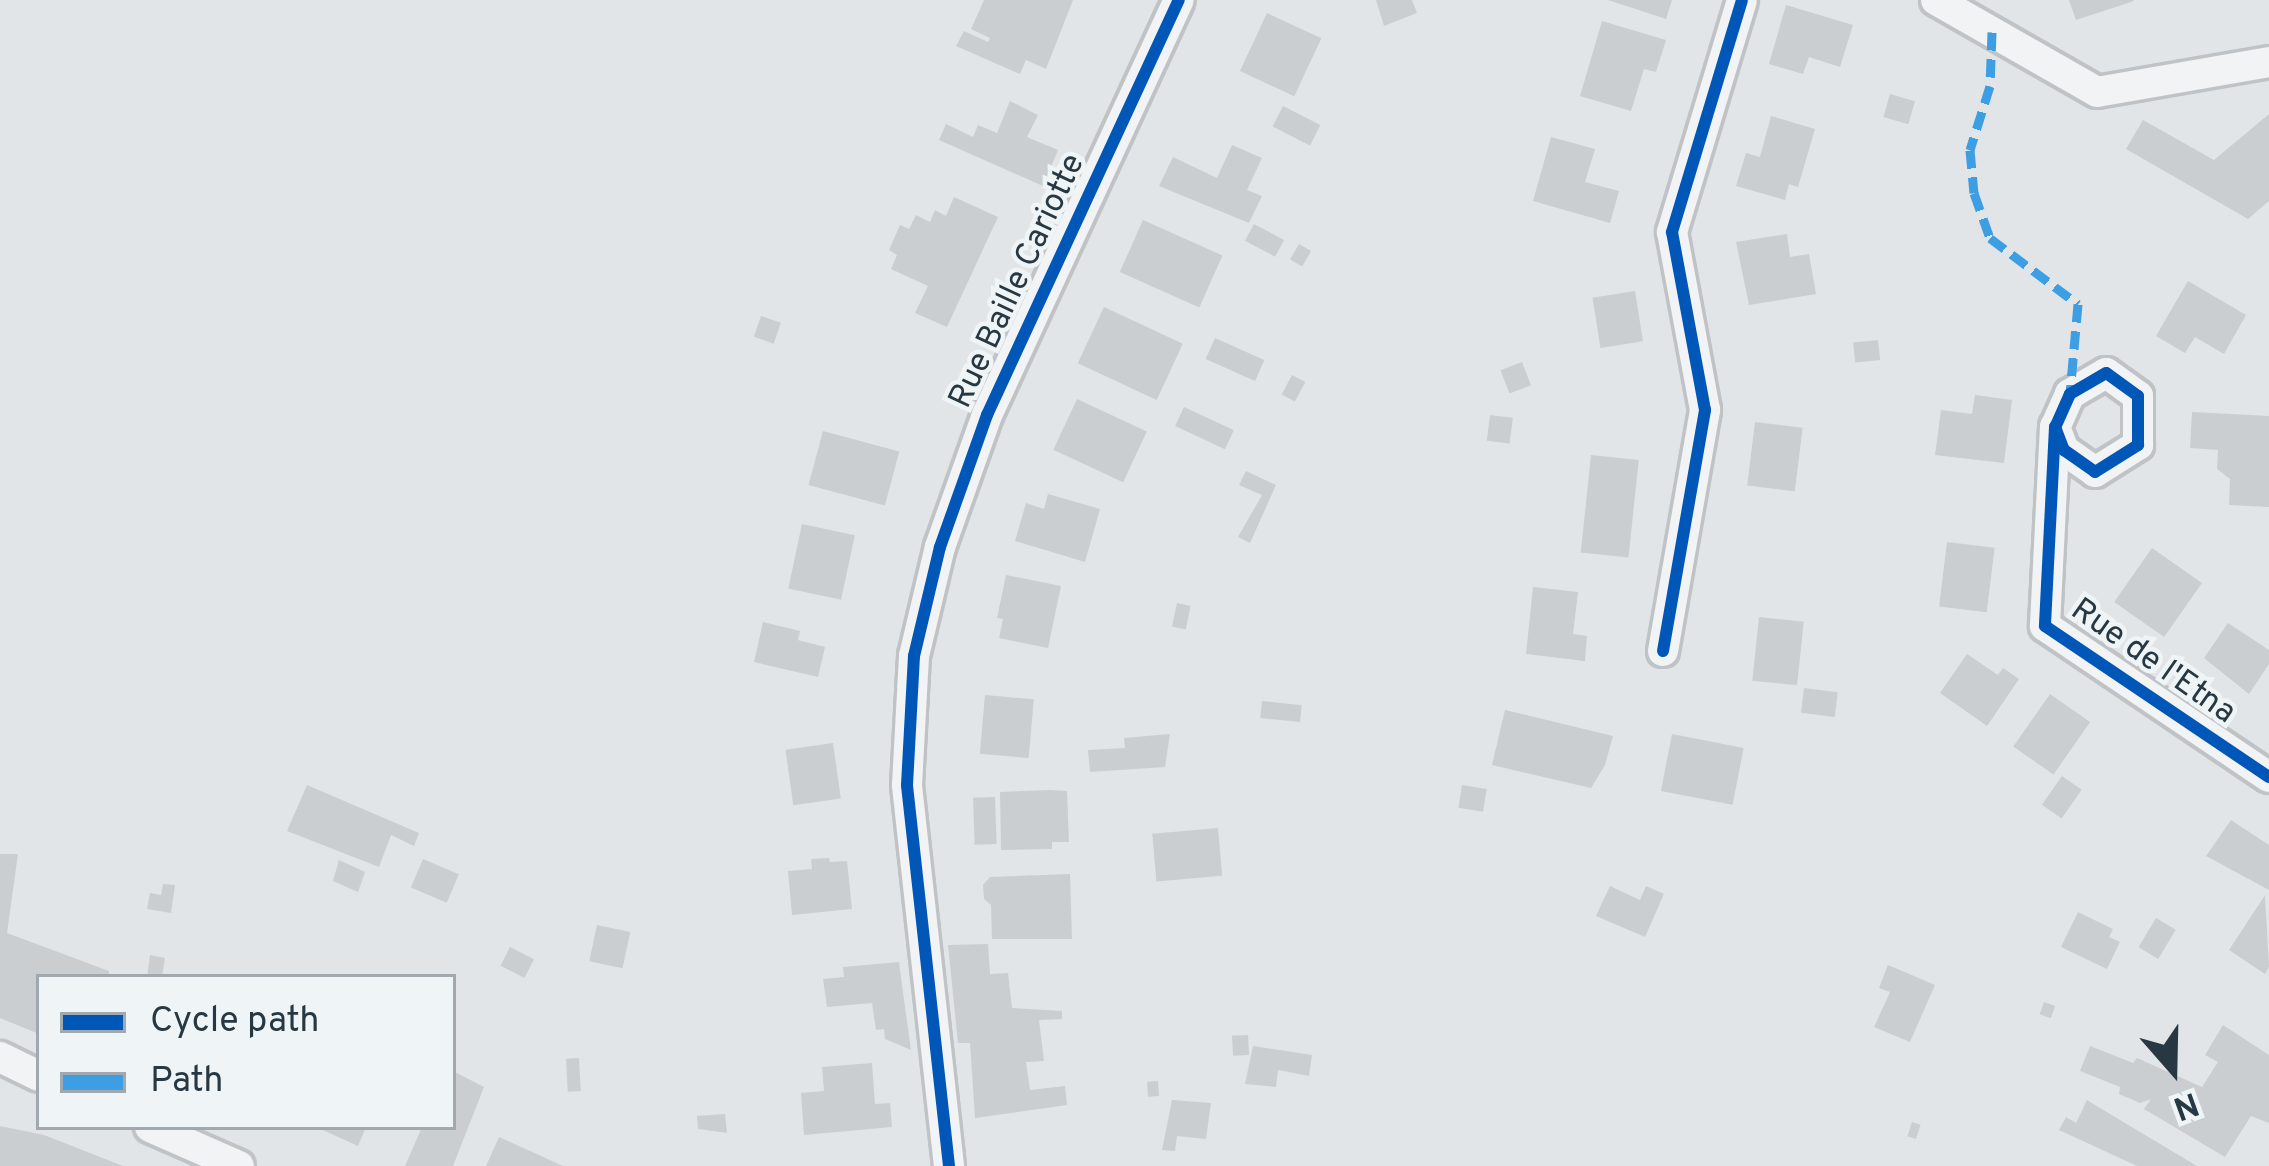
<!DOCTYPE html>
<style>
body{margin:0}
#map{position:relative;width:2269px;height:1166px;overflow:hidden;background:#e2e5e7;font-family:Overpass,sans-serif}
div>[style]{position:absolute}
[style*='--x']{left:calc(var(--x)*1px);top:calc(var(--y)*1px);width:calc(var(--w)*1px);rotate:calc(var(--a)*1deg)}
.building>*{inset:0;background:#caced0;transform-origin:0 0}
.roads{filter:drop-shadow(3px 0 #c0c3c5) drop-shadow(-3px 0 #c0c3c5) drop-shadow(0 3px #c0c3c5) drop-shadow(0 -3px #c0c3c5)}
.minor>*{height:30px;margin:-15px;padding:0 15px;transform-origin:15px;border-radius:15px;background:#f2f3f4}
.quiet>*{height:9px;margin-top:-4.5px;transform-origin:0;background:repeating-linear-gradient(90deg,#3d9ee3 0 18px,transparent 0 27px)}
.cycleway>*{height:12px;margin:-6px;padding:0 6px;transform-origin:6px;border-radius:6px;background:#0057b8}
span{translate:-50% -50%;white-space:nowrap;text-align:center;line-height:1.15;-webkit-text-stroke:9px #eff5f7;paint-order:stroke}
.street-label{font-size:33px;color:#273843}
.legend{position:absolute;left:36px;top:974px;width:420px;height:156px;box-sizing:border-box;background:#eff5f7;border:3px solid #9fa9af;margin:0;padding:15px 21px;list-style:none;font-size:36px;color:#273843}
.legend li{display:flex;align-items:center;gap:24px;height:60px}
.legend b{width:60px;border:3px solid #9fa9af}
.north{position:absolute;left:2113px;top:1010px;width:120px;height:120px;-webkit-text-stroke:9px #eff5f7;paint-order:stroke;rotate:160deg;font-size:33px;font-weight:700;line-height:48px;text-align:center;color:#273843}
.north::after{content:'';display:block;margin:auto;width:42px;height:54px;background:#273843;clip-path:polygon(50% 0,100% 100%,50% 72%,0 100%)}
</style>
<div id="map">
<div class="building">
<i style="clip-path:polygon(984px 0,1073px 0,1046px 69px,1026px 60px,1020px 74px,956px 46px,964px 31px,988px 42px,990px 38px,971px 29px)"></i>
<i style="clip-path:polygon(1376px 0,1412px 0,1417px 13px,1384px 26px)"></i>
<i style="clip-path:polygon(1608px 0,1672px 0,1666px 19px)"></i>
<i style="clip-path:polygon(2069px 0,2133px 0,2134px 1px,2076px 20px)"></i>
<i style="clip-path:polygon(1786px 5px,1853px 25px,1840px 67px,1809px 57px,1803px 74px,1769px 64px)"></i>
<i style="left:1267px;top:13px;width:60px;height:64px;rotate:25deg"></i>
<i style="clip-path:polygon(1602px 21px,1666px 40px,1656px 72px,1644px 69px,1631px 111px,1580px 96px)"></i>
<i style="left:1890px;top:94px;width:26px;height:24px;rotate:16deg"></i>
<i style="clip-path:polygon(1010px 101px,1038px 115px,1027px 137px,1058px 150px,1043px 186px,939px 140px,946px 124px,973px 137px,978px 125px,997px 133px)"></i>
<i style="left:1283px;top:106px;width:42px;height:23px;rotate:27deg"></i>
<i style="clip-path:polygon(2269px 114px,2269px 201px,2248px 219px,2126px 149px,2143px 120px,2214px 160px)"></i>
<i style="clip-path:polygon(1771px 116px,1815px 129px,1798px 187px,1789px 184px,1785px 200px,1736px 186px,1746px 153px,1760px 157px)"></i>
<i style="clip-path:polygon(1551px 137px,1595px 149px,1585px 182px,1619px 191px,1610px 223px,1533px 201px)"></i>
<i style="clip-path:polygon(1232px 145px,1262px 158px,1247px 190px,1262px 196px,1249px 223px,1159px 186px,1173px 157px,1217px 178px)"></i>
<i style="clip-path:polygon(954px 197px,998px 217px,947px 327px,915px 313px,928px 286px,891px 269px,897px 255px,889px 250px,900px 225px,909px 229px,916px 215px,930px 222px,935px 210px,946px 216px)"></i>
<i style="left:1143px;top:220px;width:87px;height:57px;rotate:24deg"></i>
<i style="left:1254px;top:224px;width:34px;height:19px;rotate:28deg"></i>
<i style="clip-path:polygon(1787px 234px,1790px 257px,1809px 254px,1816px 294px,1749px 305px,1736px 242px)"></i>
<i style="left:1299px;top:244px;width:14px;height:18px;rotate:30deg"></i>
<i style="clip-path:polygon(2188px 281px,2246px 315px,2224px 354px,2195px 337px,2185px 353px,2156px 336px)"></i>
<i style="left:1635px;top:291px;width:51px;height:43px;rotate:81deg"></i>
<i style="left:1104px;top:307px;width:87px;height:62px;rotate:25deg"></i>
<i style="left:761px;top:316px;width:21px;height:22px;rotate:19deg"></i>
<i style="left:1215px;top:338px;width:54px;height:23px;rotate:24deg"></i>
<i style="left:1878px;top:340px;width:20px;height:25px;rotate:84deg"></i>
<i style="left:1522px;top:362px;width:25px;height:23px;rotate:69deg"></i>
<i style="left:1292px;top:375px;width:15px;height:22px;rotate:28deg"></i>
<i style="clip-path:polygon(1975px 395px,2012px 400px,2004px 463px,1935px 455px,1941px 410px,1972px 414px)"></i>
<i style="left:1077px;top:399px;width:77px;height:56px;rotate:25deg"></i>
<i style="left:1184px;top:407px;width:55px;height:21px;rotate:25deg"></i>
<i style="clip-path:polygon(2192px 412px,2269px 416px,2269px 507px,2229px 505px,2230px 479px,2217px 469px,2218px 450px,2190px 448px)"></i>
<i style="left:1490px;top:415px;width:23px;height:26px;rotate:7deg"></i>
<i style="left:1755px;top:422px;width:48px;height:64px;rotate:7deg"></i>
<i style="left:823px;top:431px;width:79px;height:56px;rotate:15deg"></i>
<i style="left:1591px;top:455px;width:48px;height:98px;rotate:6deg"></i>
<i style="clip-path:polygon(1246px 471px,1276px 485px,1250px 543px,1238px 537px,1262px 495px,1239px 485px)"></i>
<i style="clip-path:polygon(1048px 494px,1100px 509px,1085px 562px,1015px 541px,1026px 503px,1044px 509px)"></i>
<i style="left:802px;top:524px;width:54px;height:66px;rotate:12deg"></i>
<i style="left:1947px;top:542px;width:48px;height:65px;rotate:7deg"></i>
<i style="left:2152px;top:548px;width:61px;height:66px;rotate:35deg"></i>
<i style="clip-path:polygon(1006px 575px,1061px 586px,1048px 648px,999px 638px,1003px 619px,997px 618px)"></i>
<i style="clip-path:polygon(1533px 587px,1578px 592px,1573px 634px,1587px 636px,1585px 661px,1526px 654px)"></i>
<i style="left:1177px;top:603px;width:14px;height:24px;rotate:12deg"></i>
<i style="left:1759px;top:617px;width:45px;height:64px;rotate:6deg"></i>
<i style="clip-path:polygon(763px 622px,800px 631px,798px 640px,825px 647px,818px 677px,754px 662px)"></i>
<i style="clip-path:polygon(2228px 623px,2269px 650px,2269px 664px,2249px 694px,2204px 658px)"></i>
<i style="clip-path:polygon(1967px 654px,1998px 675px,2003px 668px,2019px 679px,1987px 726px,1940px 693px)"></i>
<i style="left:1804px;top:688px;width:34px;height:25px;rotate:7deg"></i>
<i style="left:2050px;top:694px;width:49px;height:64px;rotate:35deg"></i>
<i style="left:985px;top:695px;width:49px;height:59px;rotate:5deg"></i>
<i style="left:1262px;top:701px;width:40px;height:17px;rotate:6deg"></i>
<i style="clip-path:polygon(1505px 710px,1613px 736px,1605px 765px,1591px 788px,1492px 765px)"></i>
<i style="clip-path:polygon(1170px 734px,1165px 767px,1090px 772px,1088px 750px,1125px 748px,1124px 738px)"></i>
<i style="left:1672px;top:734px;width:73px;height:58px;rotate:11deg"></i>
<i style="left:833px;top:743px;width:56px;height:48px;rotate:82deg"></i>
<i style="left:2062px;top:776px;width:24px;height:35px;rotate:35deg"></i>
<i style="clip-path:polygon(307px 785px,419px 833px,414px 846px,391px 835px,379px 867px,287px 831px)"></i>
<i style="left:1462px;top:785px;width:25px;height:23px;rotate:9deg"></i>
<i style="clip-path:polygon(1050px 790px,1067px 791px,1069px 842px,1052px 842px,1052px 849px,1001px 850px,1000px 792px)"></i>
<i style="left:995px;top:797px;width:47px;height:22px;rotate:88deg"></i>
<i style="clip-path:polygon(2231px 820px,2269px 845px,2269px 890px,2206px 856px)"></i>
<i style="left:1218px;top:828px;width:48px;height:66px;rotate:85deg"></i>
<i style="clip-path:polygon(0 854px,18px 854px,7px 933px,109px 971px,109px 977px,39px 977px,39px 1034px,0 1018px)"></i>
<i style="clip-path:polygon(829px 858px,830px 862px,847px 861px,852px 909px,792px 915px,788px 871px,812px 869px,811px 859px)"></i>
<i style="left:423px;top:859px;width:39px;height:31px;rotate:23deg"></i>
<i style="clip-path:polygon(339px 860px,365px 872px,358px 892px,333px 881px)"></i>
<i style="clip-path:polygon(1070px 874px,1072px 939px,992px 939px,991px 905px,984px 899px,983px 885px,990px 877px)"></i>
<i style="clip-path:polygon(163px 884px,175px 885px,171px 913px,147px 909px,150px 893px,161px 895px)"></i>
<i style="clip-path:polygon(1610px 886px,1640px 900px,1646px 886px,1664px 894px,1645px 937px,1596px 916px)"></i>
<i style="clip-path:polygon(2265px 895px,2269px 967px,2265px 974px,2229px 950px)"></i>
<i style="clip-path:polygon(2078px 912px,2113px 929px,2109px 937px,2120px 942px,2107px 969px,2061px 947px)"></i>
<i style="left:2156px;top:918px;width:23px;height:34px;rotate:31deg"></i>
<i style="left:597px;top:925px;width:34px;height:37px;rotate:12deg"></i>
<i style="clip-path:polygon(988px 944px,990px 974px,1008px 973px,1012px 1008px,1062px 1011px,1062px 1019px,1039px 1020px,1044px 1061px,1026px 1062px,1030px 1090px,1065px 1086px,1067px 1105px,975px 1118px,970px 1043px,958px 1043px,948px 945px)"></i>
<i style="left:510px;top:947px;width:27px;height:21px;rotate:27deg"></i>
<i style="clip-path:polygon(150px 955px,165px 958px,162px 977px,147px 977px)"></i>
<i style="clip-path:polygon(899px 962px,904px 1000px,911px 1050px,885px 1039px,884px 1029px,876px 1030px,872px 1003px,827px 1007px,823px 979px,844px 977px,843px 967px)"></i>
<i style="clip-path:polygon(1888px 965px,1935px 985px,1910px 1042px,1874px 1027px,1890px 992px,1879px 988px)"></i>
<i style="left:2044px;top:1002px;width:12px;height:13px;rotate:20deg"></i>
<i style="clip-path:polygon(2223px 1025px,2269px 1055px,2269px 1123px,2251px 1116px,2225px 1157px,2144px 1109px,2151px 1099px,2140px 1103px,2119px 1094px,2120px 1087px,2080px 1071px,2090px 1046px,2133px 1063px,2137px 1058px,2202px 1087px,2218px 1062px,2205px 1055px)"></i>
<i style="left:1248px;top:1035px;width:20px;height:16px;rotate:87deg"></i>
<i style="clip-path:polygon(1253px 1046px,1312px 1055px,1309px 1076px,1278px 1070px,1276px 1087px,1245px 1084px)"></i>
<i style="left:579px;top:1058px;width:33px;height:13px;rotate:87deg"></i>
<i style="clip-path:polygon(872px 1063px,875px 1104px,890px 1103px,892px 1127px,804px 1135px,801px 1093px,824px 1091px,822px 1067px)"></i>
<i style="clip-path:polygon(453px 1071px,484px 1087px,453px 1166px,405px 1166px,422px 1127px,453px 1127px)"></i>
<i style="left:1158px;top:1081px;width:15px;height:11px;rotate:86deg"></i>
<i style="clip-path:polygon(1172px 1100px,1211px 1103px,1206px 1139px,1177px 1136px,1175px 1151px,1162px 1150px)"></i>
<i style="clip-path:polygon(2087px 1100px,2110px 1114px,2197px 1166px,2137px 1166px,2059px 1130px,2066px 1117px,2076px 1123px)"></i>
<i style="clip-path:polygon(725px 1114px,727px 1133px,698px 1129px,697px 1116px)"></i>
<i style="left:1912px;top:1122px;width:9px;height:15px;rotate:18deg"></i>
<i style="clip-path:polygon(0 1126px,44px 1135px,123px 1166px,0 1166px)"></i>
<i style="clip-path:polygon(316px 1127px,366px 1127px,358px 1146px)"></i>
<i style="clip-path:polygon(499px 1137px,563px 1166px,486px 1166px)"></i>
</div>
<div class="roads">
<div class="minor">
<i style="--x:1936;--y:0;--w:185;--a:29.7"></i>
<i style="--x:2097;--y:92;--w:175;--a:-9.9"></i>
<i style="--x:2055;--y:427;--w:25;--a:69"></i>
<i style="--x:2064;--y:450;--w:38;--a:35"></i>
<i style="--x:2095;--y:472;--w:51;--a:-32.1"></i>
<i style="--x:2138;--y:445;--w:49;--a:-90"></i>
<i style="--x:2138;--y:396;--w:39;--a:-144"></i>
<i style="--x:2106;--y:373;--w:42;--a:149.7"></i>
<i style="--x:2070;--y:394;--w:36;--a:114"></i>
<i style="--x:2055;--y:427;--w:199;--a:92.9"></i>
<i style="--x:2045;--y:626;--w:270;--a:34"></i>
<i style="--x:1663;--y:651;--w:245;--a:-80.1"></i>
<i style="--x:1705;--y:410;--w:181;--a:-100.5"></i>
<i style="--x:1672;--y:232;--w:242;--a:-73.2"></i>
<i style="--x:0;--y:1057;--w:43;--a:26"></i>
<i style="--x:150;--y:1127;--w:97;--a:23.7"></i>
<i style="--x:949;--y:1166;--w:383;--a:-96.3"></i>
<i style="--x:907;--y:785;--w:129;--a:-86.9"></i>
<i style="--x:914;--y:656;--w:112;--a:-76.6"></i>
<i style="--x:940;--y:547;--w:140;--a:-70.4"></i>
<i style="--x:987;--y:415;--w:457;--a:-65.2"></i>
</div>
</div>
<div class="quiet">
<i style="--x:1992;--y:32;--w:54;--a:92.1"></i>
<i style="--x:1990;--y:86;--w:67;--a:107.4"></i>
<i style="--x:1970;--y:150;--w:43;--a:84.7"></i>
<i style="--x:1974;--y:193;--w:48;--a:70.4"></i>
<i style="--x:1990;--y:238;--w:110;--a:36.9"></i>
<i style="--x:2078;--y:304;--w:90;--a:95.1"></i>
</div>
<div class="cycleway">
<i style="--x:2055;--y:427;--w:25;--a:69"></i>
<i style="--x:2064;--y:450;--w:38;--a:35"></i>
<i style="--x:2095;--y:472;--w:51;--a:-32.1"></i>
<i style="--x:2138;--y:445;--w:49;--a:-90"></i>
<i style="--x:2138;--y:396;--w:39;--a:-144"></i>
<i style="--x:2106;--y:373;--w:42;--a:149.7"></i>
<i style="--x:2070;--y:394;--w:36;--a:114"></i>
<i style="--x:2055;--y:427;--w:199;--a:92.9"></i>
<i style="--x:2045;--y:626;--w:270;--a:34"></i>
<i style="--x:1663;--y:651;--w:245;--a:-80.1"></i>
<i style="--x:1705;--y:410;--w:181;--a:-100.5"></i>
<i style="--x:1672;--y:232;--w:242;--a:-73.2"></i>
<i style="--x:949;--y:1166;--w:383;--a:-96.3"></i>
<i style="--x:907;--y:785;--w:129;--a:-86.9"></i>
<i style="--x:914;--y:656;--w:112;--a:-76.6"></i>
<i style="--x:940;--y:547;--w:140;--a:-70.4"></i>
<i style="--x:987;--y:415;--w:457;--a:-65.2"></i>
</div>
<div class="street-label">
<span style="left:1019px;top:282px;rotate:-65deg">Rue Baille Cariotte</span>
<span style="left:2152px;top:663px;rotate:35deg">Rue de l'Etna</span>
</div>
<ul class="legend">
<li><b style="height:15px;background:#0057b8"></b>Cycle path</li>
<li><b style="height:15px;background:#3d9ee3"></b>Path</li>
</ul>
<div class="north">N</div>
</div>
